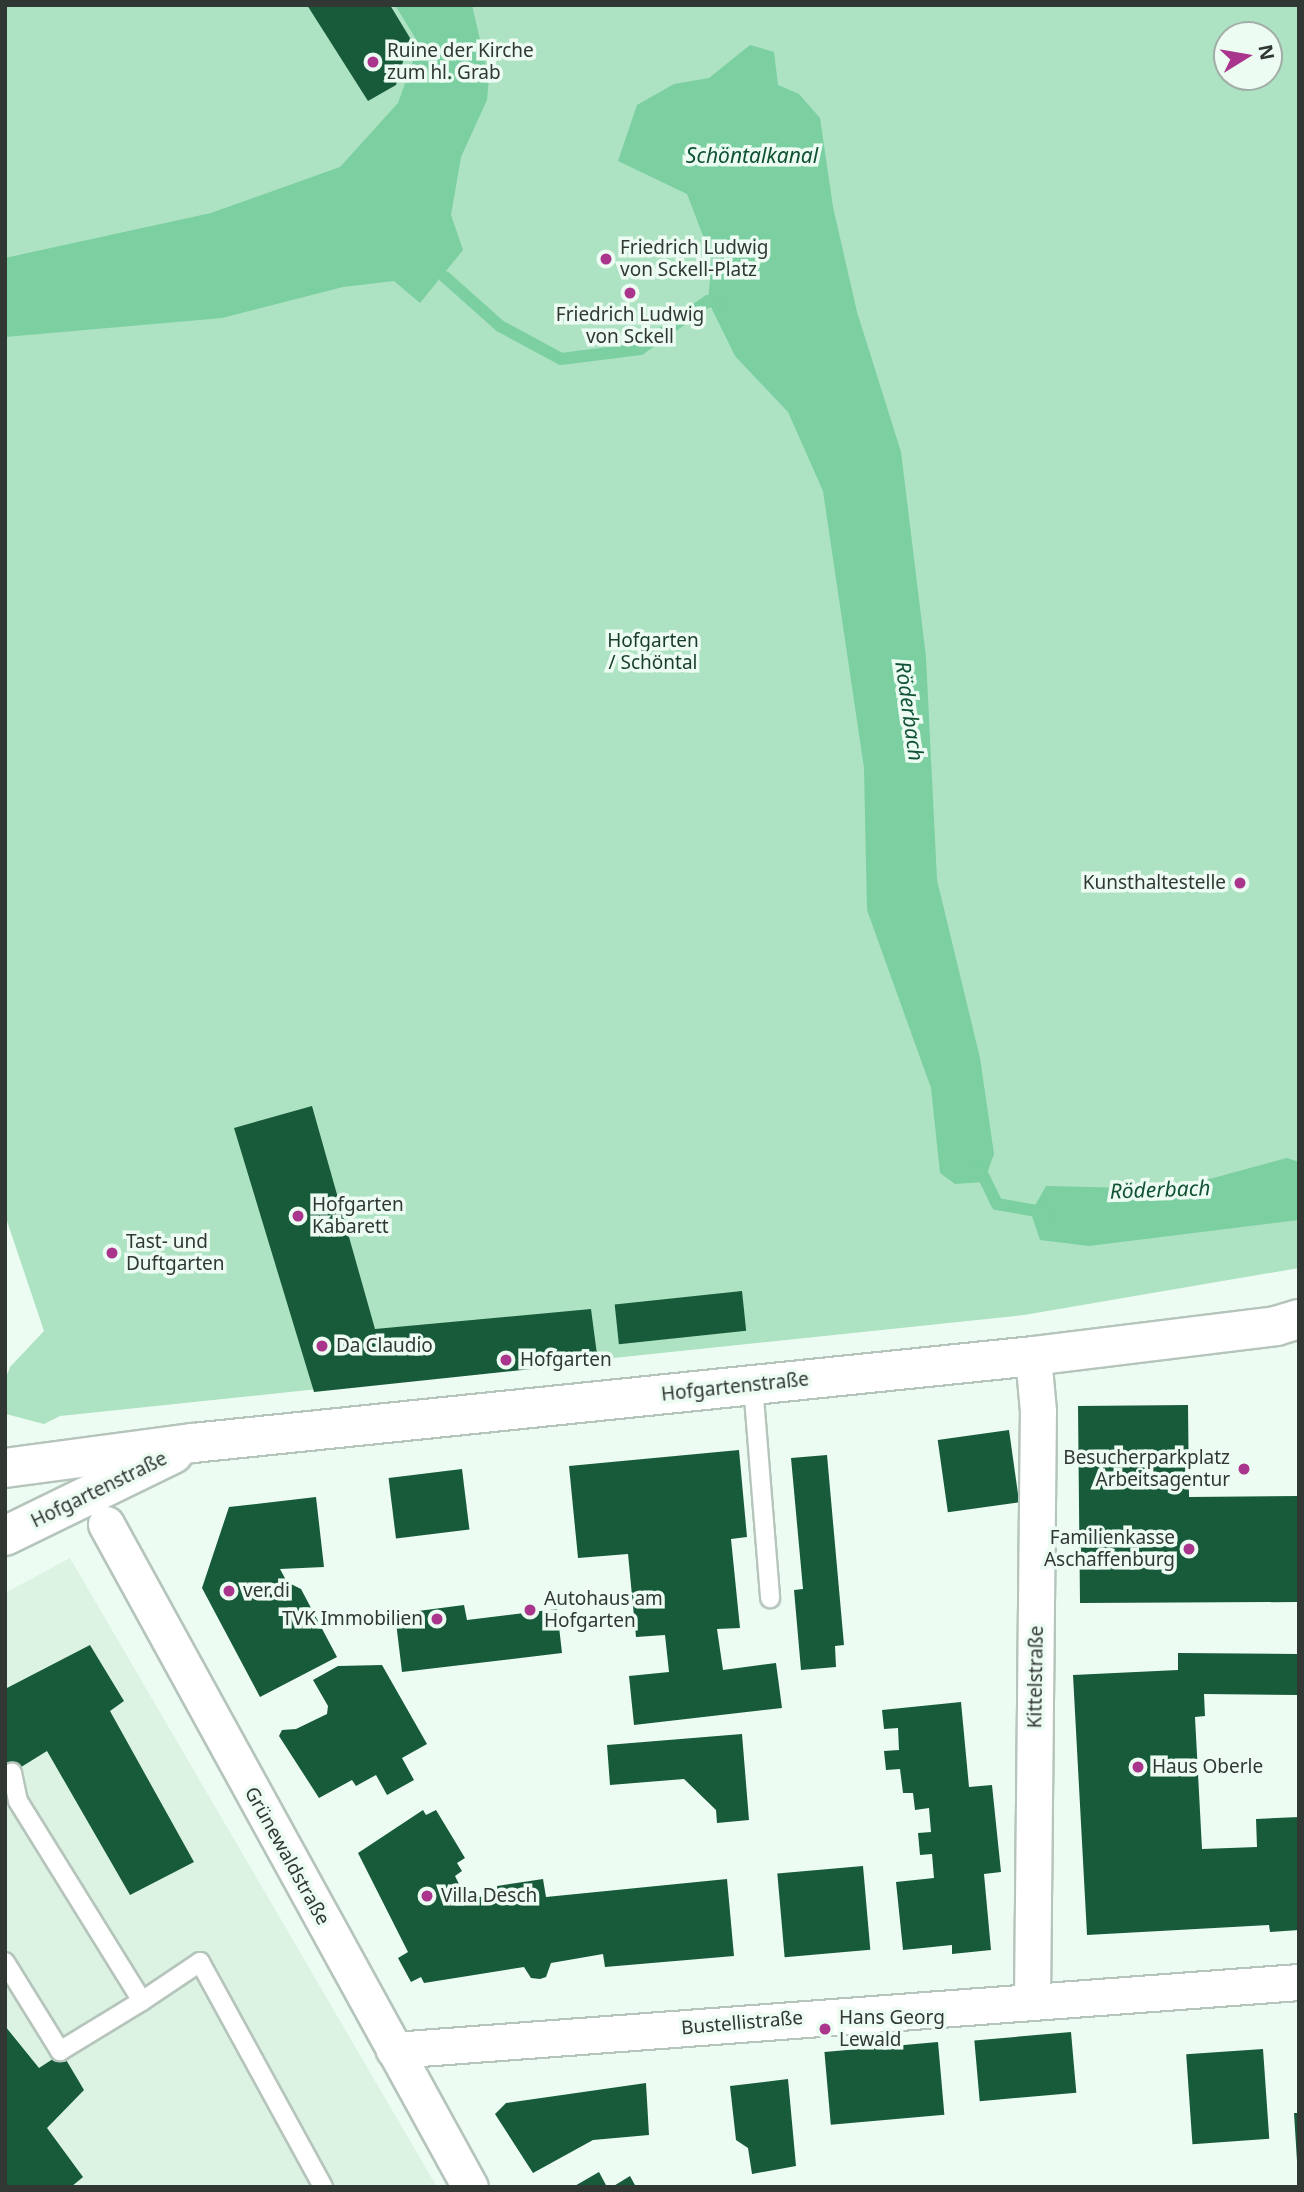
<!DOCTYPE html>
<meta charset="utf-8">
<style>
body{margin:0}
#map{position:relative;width:1304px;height:2192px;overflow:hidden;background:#ecfcf2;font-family:"Noto Sans",sans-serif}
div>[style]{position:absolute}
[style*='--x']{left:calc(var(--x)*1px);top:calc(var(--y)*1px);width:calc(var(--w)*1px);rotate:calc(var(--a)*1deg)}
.built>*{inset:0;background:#dcf3e4}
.green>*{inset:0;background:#ade2c2}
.water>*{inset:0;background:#7bcfa0}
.stream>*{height:12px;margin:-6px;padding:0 6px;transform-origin:6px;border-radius:6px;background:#7bcfa0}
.building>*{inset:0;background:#185b3b;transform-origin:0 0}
.roads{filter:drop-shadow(2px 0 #b6c5bc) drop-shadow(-2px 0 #b6c5bc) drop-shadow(0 2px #b6c5bc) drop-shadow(0 -2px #b6c5bc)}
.lane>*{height:18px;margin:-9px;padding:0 9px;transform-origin:9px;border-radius:9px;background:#fff}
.street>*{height:35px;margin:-17.5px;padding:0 17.5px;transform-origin:17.5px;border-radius:17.5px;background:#fff}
.secondary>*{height:38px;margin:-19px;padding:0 19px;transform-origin:19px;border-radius:19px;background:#fff}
.dots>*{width:19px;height:19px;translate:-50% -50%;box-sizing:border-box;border:4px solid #ecfcf2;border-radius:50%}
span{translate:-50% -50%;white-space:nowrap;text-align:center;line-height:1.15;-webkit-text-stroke:7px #ecfcf2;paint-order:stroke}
.poi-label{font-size:19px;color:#313733}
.left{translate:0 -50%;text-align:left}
.right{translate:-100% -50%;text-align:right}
.park-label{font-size:19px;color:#183c29}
.street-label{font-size:19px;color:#313733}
.water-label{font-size:21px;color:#105233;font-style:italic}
.frame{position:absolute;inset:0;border:7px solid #313733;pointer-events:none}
.north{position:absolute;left:1213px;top:21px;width:70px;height:70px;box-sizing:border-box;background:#ecfcf2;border:2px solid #a1ada6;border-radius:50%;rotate:79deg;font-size:19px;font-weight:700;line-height:28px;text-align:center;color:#313733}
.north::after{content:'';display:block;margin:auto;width:24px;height:32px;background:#aa358d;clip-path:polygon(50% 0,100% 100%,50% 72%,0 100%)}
</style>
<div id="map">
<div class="built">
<i style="clip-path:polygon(70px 1558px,437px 2187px,5px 2187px,5px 1593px)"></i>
</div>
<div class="green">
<i style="clip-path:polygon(evenodd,5px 5px,1299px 5px,1299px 1268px,1024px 1315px,60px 1416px,44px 1424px,6px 1414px,5px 1380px,10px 1367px,44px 1331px,5px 1215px,5px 5px,1227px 35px,1269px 35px,1269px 77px,1227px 77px,1227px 35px)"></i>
</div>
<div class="water">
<i style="clip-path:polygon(395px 5px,472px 5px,489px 79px,487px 100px,461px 157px,451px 215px,463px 250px,420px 303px,394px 281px,343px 287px,222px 318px,5px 337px,5px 258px,211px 213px,340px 167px,398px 103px,419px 44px)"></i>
<i style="clip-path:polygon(750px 45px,774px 52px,778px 85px,799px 94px,820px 118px,833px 207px,857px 312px,901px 452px,926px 657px,937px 880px,980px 1058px,994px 1154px,984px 1182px,955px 1184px,940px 1173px,931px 1088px,867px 910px,864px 768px,823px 491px,788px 412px,735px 356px,708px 301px,712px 259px,687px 194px,618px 161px,637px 105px,674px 84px,709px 78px)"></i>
<i style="clip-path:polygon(1287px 1158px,1299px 1162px,1299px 1220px,1089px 1246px,1040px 1240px,1031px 1213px,1046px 1186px,1173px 1189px)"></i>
</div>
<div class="stream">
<i style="--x:445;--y:277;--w:74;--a:41.7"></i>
<i style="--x:500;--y:326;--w:69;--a:28.4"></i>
<i style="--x:561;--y:359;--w:80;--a:-7.2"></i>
<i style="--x:640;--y:349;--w:83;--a:-35.2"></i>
<i style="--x:708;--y:301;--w:15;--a:8"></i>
<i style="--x:979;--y:1167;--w:41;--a:64.1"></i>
<i style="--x:997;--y:1204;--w:52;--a:10"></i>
</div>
<div class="building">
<i style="clip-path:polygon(307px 5px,390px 5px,410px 38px,396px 85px,368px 101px)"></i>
<i style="clip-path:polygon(312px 1106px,375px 1329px,591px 1309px,598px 1362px,314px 1392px,234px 1128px)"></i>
<i style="left:742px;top:1291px;width:40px;height:128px;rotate:84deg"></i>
<i style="clip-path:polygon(1188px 1405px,1189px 1497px,1299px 1496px,1299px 1602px,1080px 1603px,1078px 1406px)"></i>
<i style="left:1009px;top:1430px;width:73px;height:72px;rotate:82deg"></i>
<i style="clip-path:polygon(739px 1450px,747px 1537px,731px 1539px,740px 1628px,717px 1629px,723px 1670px,776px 1663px,782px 1708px,634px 1725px,629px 1676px,669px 1672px,665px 1635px,636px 1637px,628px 1554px,578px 1558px,569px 1466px)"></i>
<i style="clip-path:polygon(827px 1455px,844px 1645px,835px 1646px,836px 1667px,801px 1670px,794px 1590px,803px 1589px,791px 1458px)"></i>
<i style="left:462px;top:1469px;width:61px;height:74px;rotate:83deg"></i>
<i style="clip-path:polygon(316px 1497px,324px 1567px,280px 1569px,287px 1582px,301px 1589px,337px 1657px,260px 1697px,202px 1588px,229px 1507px)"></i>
<i style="clip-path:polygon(464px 1605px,467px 1620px,557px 1609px,562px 1653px,402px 1672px,395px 1614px)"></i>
<i style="clip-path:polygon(90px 1645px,124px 1701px,110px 1711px,194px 1862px,130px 1895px,47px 1751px,5px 1777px,5px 1689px)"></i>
<i style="clip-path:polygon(1178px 1653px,1299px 1654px,1299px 1695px,1204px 1694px,1205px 1716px,1195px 1717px,1202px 1849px,1257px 1847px,1256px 1819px,1299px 1817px,1299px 1930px,1270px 1932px,1269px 1925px,1087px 1935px,1073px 1675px,1178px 1670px)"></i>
<i style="clip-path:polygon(382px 1665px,427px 1744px,402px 1758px,414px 1780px,387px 1795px,376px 1775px,356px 1786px,352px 1780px,319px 1798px,279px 1736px,282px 1730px,296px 1729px,327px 1714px,328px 1706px,313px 1680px,338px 1666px)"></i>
<i style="clip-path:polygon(961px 1702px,969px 1787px,992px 1785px,1001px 1872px,984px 1874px,991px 1950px,952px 1954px,952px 1945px,903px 1950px,896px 1882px,934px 1878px,932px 1854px,920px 1855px,918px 1833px,931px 1832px,929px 1808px,915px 1810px,913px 1793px,903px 1793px,900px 1769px,886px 1770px,884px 1751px,899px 1750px,898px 1728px,884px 1729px,882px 1710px)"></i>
<i style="clip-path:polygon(742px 1734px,749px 1820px,717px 1823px,716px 1810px,684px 1779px,610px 1785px,607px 1745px)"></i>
<i style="clip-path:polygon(423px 1810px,426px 1815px,436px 1810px,465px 1858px,457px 1863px,462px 1871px,455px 1876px,461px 1888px,478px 1897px,498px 1895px,497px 1886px,543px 1879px,546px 1897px,727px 1879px,734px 1956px,605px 1967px,603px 1954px,551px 1963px,546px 1977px,540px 1979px,531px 1978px,524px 1967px,424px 1983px,421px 1977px,411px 1982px,398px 1958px,408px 1952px,358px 1853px)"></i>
<i style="left:863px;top:1866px;width:84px;height:86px;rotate:85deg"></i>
<i style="clip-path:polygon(5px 2026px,39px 2068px,62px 2053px,84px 2090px,47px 2128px,83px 2177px,71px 2187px,5px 2187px)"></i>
<i style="left:1071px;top:2032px;width:61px;height:97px;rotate:85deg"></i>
<i style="left:938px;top:2042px;width:73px;height:114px;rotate:85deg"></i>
<i style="left:1263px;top:2049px;width:90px;height:77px;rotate:86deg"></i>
<i style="clip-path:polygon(788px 2079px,796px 2166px,752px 2174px,748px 2148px,736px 2140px,730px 2086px)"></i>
<i style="clip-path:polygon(646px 2083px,649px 2135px,593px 2140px,533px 2173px,495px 2114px,506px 2103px)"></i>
<i style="clip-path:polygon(1294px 2113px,1299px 2113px,1299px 2161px,1297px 2161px)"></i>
<i style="clip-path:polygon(599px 2172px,607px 2187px,573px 2187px)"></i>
<i style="clip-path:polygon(630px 2176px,636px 2187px,612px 2187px)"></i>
</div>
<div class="roads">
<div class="lane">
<i style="--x:753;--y:1385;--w:214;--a:85.4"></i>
<i style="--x:5;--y:1962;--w:105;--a:58.3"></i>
<i style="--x:60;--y:2051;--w:96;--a:-31.4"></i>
<i style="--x:142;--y:2001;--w:235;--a:-121.8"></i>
<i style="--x:18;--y:1801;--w:29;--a:-102"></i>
<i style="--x:142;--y:2001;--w:70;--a:-33.9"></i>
<i style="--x:200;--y:1962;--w:256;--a:61.3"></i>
</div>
<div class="street">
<i style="--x:106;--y:1524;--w:756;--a:61.23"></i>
<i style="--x:1032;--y:1999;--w:588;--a:-89.42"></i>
<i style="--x:1038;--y:1411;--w:55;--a:-95.2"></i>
<i style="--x:394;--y:2050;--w:908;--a:-4.3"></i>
</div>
<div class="secondary">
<i style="--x:5;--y:1468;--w:190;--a:-7.6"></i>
<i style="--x:193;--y:1443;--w:844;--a:-5.91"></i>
<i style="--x:1033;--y:1356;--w:245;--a:-7"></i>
<i style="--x:1276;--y:1326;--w:24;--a:-17"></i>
<i style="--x:5;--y:1536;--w:187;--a:-26"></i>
</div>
</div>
<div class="dots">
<i style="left:373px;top:62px;background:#aa358d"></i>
<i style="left:606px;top:259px;background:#aa358d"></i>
<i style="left:630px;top:293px;background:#aa358d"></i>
<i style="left:1240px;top:883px;background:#aa358d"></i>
<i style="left:298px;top:1216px;background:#aa358d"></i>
<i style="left:112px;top:1253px;background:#aa358d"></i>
<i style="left:322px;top:1346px;background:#aa358d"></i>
<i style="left:506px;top:1360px;background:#aa358d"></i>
<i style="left:1244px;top:1469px;background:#aa358d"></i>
<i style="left:1189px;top:1549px;background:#aa358d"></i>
<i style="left:229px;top:1591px;background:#aa358d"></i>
<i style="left:530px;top:1610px;background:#aa358d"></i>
<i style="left:437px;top:1619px;background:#aa358d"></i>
<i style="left:1138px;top:1767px;background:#aa358d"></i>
<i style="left:427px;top:1896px;background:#aa358d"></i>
<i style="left:825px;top:2029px;background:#aa358d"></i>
</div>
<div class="poi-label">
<span class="left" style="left:387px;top:62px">Ruine der Kirche<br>zum hl. Grab</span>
<span class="left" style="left:620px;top:259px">Friedrich Ludwig<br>von Sckell-Platz</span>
<span style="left:630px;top:326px">Friedrich Ludwig<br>von Sckell</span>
<span class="right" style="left:1226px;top:883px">Kunsthaltestelle</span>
<span class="left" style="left:312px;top:1216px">Hofgarten<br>Kabarett</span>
<span class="left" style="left:126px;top:1253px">Tast- und<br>Duftgarten</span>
<span class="left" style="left:336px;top:1346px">Da Claudio</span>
<span class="left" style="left:520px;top:1360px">Hofgarten</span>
<span class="right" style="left:1230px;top:1469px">Besucherparkplatz<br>Arbeitsagentur</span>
<span class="right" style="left:1175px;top:1549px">Familienkasse<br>Aschaffenburg</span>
<span class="left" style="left:243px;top:1591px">ver.di</span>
<span class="left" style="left:544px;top:1610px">Autohaus am<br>Hofgarten</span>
<span class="right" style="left:423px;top:1619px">TVK Immobilien</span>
<span class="left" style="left:1152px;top:1767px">Haus Oberle</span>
<span class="left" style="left:441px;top:1896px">Villa Desch</span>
<span class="left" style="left:839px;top:2029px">Hans Georg<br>Lewald</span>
</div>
<div class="park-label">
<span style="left:653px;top:652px">Hofgarten<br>/ Schöntal</span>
</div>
<div class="street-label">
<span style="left:735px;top:1387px;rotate:-6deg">Hofgartenstraße</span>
<span style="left:99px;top:1490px;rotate:-26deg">Hofgartenstraße</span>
<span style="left:1036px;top:1677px;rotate:-89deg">Kittelstraße</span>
<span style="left:287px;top:1856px;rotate:61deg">Grünewaldstraße</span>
<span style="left:742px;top:2023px;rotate:-5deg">Bustellistraße</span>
</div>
<div class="water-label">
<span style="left:752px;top:155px">Schöntalkanal</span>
<span style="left:910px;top:711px;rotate:82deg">Röderbach</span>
<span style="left:1160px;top:1189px;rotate:-2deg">Röderbach</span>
</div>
<div class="frame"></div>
<div class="north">N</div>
</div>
